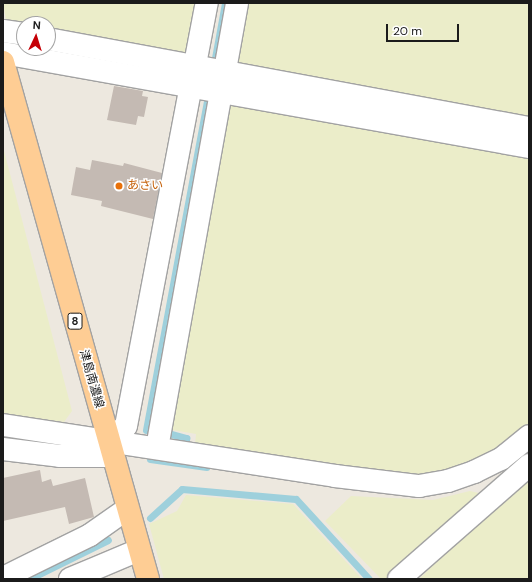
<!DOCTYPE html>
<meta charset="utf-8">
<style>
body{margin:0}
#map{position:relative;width:532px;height:582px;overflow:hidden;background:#ede8df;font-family:"DM Sans","Noto Sans JP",sans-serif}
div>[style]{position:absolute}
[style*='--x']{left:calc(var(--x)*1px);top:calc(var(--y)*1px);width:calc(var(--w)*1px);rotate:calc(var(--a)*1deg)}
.farmland>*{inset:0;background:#ebedc9}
.stream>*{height:7px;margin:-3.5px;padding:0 3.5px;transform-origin:3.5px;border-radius:3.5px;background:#9ed0dc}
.building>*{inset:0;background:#c4bab3}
.roads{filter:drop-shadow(1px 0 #a2a2a2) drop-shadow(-1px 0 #a2a2a2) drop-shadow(0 1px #a2a2a2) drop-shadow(0 -1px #a2a2a2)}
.minor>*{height:22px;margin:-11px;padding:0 11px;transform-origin:11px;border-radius:11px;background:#fff}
.major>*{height:22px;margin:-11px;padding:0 11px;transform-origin:11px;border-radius:11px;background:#fecd94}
.dots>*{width:11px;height:11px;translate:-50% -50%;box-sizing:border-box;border:2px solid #fff;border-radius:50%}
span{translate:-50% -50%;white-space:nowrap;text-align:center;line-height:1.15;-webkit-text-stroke:3px #fff;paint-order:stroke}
.shield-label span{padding:1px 3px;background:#fff;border:1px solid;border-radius:3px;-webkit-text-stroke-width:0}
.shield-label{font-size:11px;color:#1b1b1b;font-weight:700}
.food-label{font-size:12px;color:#c56008}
.left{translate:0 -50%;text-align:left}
.street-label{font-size:12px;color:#1b1b1b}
.frame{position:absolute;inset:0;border:4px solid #1b1b1b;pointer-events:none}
.north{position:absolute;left:16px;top:16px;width:40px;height:40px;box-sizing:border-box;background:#fff;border:1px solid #a4a4a4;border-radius:50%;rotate:4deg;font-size:11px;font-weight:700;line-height:16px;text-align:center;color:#1b1b1b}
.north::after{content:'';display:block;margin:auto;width:14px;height:18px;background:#c50006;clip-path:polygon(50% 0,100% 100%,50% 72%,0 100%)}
.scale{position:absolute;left:386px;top:24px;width:73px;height:18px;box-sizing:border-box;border:2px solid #1b1b1b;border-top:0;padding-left:5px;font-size:12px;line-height:14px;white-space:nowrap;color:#1b1b1b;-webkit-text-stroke:3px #fff;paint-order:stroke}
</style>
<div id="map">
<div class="farmland">
<i style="clip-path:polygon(3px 3px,196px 3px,186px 59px,48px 33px,48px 24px,7px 26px)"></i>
<i style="clip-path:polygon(244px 3px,529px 3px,529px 122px,240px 68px,235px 58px)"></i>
<i style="clip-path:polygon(224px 102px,529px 153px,529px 425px,474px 463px,428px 477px,342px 468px,195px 445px,196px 434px,167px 429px)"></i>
<i style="clip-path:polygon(3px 147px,72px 411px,64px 422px,3px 414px)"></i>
<i style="clip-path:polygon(529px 474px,529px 579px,419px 579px,474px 526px)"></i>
<i style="clip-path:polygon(470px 491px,483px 494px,386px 579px,381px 579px,325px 521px,351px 496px,433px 500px)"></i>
<i style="clip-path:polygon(186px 495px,293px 504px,362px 579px,164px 579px,149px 524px,177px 511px)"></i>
</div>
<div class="stream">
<i style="--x:215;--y:58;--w:56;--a:-79.7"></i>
<i style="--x:146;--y:430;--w:334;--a:-79.5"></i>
<i style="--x:171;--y:434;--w:16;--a:15"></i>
<i style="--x:186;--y:438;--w:6;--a:90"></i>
<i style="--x:150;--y:459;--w:57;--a:8.1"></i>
<i style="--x:150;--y:518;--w:43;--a:-42.2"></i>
<i style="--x:182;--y:489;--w:114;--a:5"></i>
<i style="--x:296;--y:499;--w:108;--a:47.6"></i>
<i style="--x:29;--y:579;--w:88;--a:-26.3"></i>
</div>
<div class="building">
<i style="clip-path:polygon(114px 86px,143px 91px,142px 96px,148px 97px,144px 117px,138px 116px,136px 125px,107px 120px)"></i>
<i style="clip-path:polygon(92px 160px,123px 166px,124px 163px,162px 173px,153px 219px,101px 206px,102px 201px,71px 195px,76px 167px,90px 170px)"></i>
<i style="clip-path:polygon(40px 470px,42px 482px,51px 479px,53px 486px,85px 478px,94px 517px,69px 524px,65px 507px,3px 521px,3px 478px)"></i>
</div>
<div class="roads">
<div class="minor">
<i style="--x:3;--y:31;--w:21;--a:8"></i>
<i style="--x:48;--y:39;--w:489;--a:10.5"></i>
<i style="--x:3;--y:53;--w:534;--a:10.13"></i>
<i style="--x:3;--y:425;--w:336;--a:8.7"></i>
<i style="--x:335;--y:476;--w:85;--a:6.8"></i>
<i style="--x:419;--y:486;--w:29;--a:-10"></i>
<i style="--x:448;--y:481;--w:28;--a:-19"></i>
<i style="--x:474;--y:472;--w:30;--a:-26"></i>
<i style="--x:501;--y:459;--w:36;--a:-39"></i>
<i style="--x:108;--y:441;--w:23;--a:-40"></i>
<i style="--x:126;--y:426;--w:431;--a:-79.2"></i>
<i style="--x:157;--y:448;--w:452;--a:-79.8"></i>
<i style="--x:3;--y:449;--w:57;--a:7"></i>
<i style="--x:60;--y:456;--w:52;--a:0"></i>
<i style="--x:3;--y:578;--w:97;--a:-26.3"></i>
<i style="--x:90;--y:535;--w:45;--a:-35.1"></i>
<i style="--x:70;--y:579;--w:75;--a:-22.8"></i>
<i style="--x:399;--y:579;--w:173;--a:-41.2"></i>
</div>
<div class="major">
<i style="--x:3;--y:62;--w:537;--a:74.33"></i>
</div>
</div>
<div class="dots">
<i style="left:119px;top:186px;background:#e8710a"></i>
</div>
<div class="shield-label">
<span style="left:75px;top:321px">8</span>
</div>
<div class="food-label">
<span class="left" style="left:127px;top:186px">あさい</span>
</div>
<div class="street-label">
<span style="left:91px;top:379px;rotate:74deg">津島南濃線</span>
</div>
<div class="frame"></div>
<div class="north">N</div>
<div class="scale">20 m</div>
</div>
